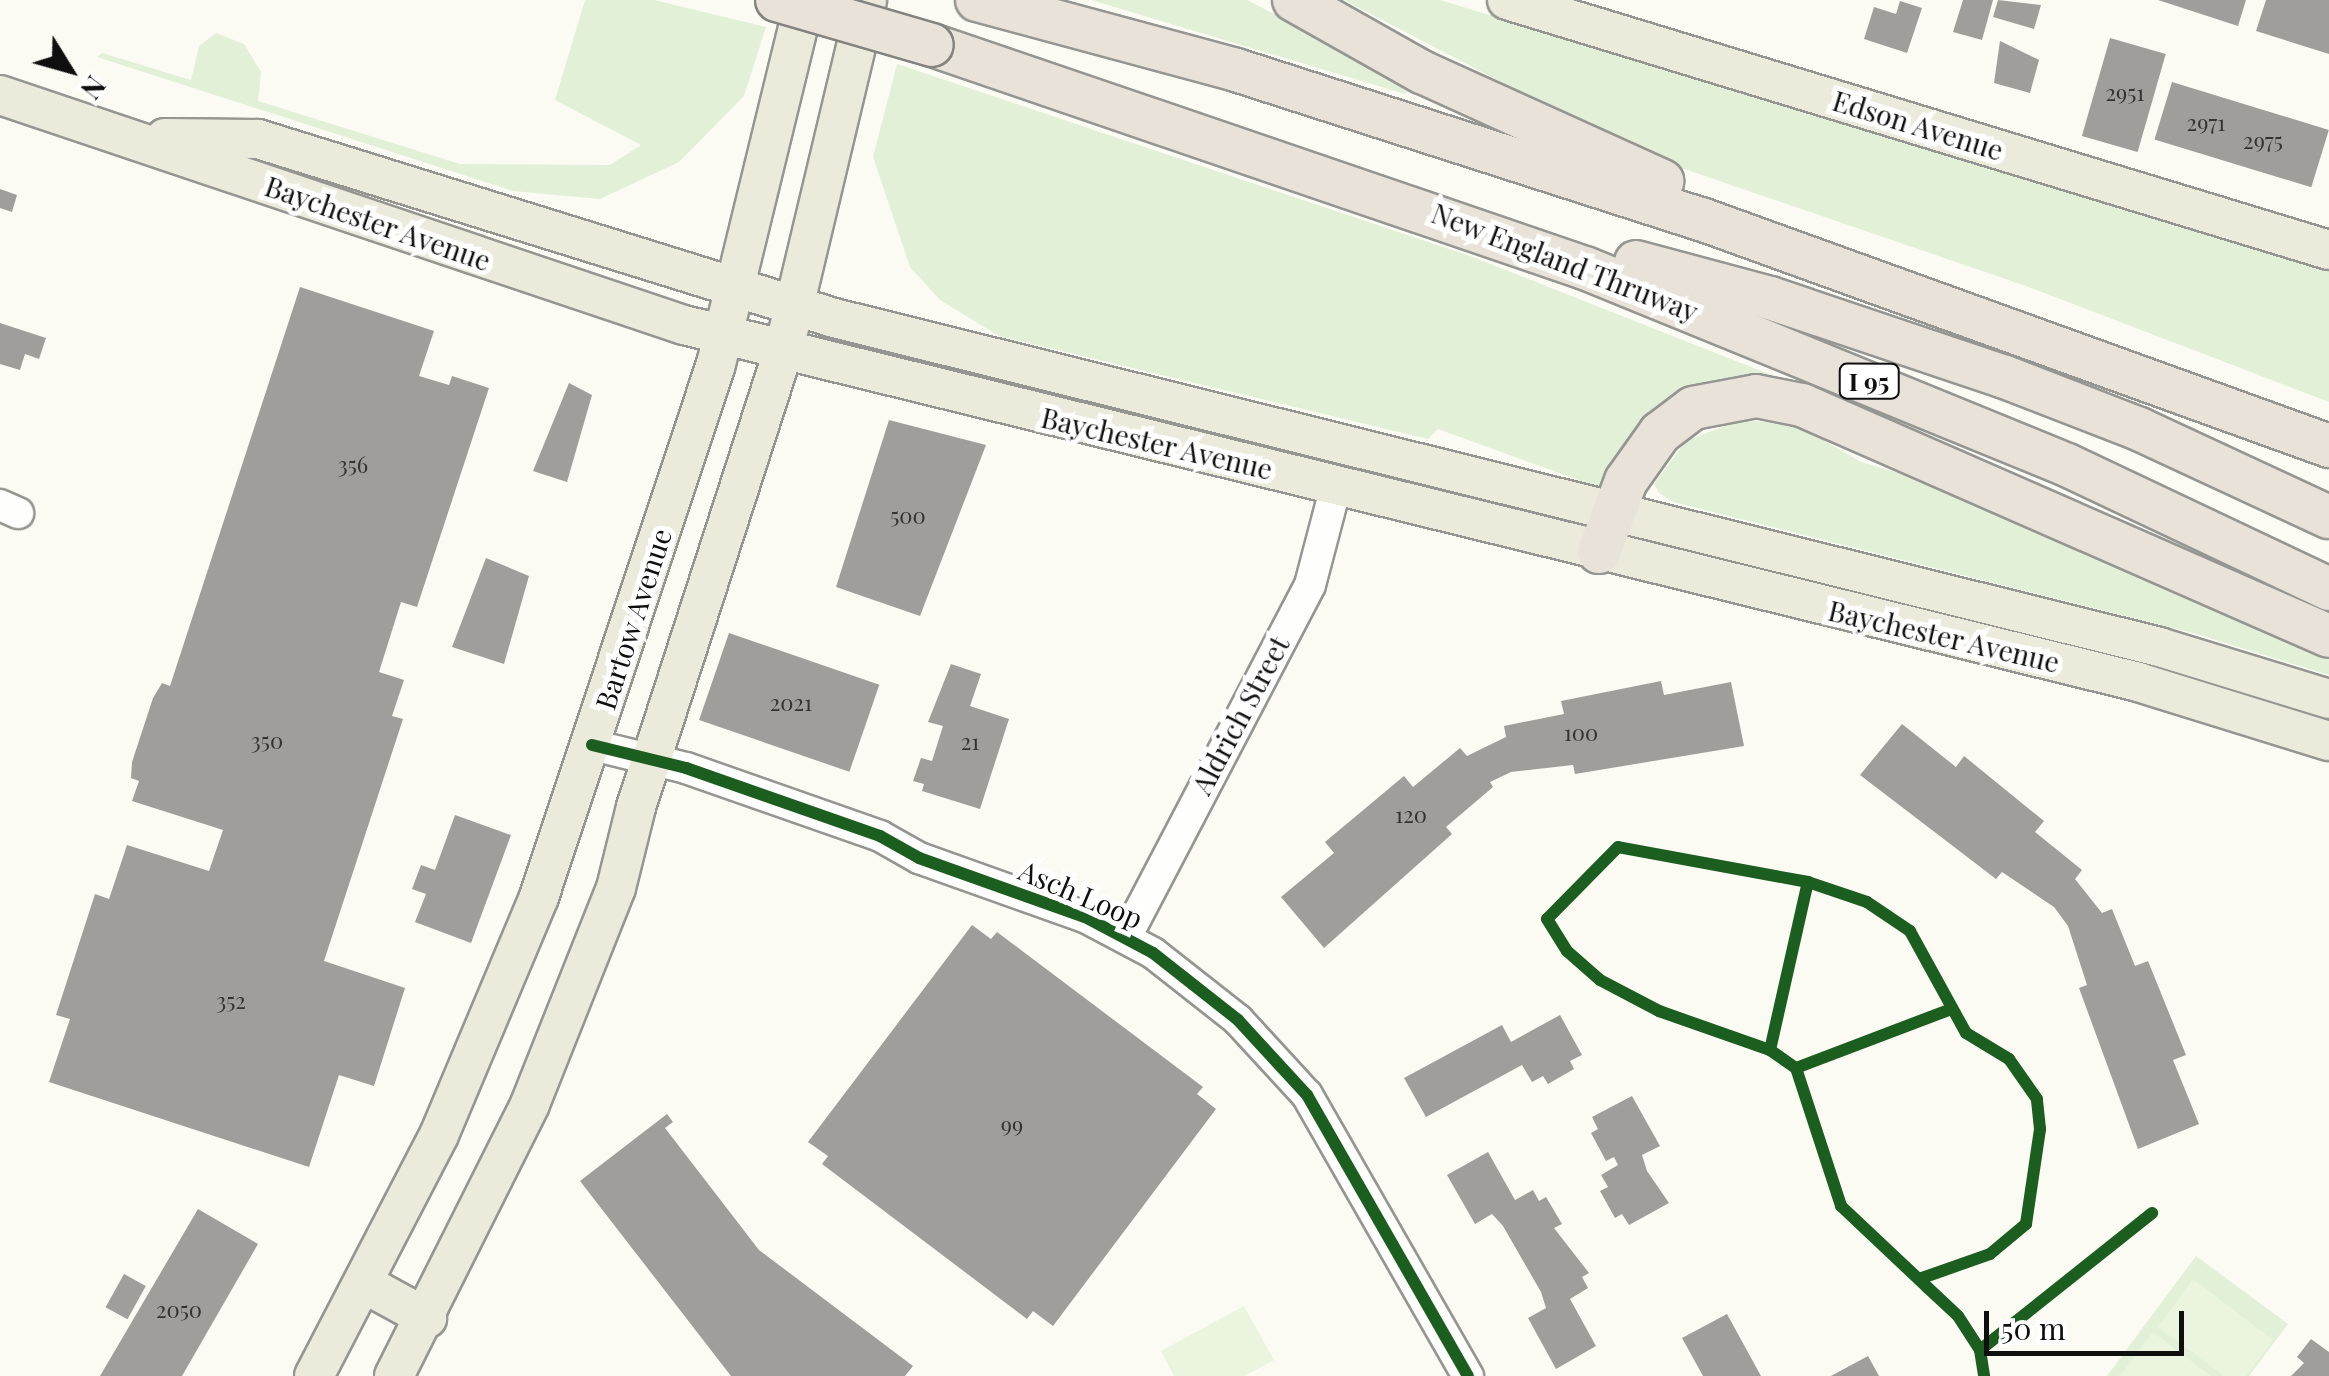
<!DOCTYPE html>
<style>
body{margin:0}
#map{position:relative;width:2329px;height:1376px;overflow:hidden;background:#fbfbf4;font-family:"Playfair Display",serif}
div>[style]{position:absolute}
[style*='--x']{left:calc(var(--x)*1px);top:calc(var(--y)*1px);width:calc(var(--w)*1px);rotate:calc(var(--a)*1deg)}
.green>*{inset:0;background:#e1f0d6}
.pitch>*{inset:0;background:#eaf4df}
.building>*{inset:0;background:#9f9e9a;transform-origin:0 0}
.roads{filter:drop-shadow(2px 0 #959592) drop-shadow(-2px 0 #959592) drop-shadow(0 2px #959592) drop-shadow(0 -2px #959592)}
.minor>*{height:30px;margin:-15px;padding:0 15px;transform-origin:15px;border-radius:15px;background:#fefefd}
.major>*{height:38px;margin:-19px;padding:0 19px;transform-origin:19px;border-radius:19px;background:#ebeadb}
.highway>*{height:42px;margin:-21px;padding:0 21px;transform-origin:21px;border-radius:21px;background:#e8e2d8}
.bridges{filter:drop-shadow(2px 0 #83837f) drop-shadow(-2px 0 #83837f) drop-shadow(0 2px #83837f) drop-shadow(0 -2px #83837f)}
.highway-bridge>*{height:42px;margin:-21px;padding:0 21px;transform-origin:21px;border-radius:21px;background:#e8e2d8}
.cycleway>*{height:12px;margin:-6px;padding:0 6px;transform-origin:6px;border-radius:6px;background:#1b5e20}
span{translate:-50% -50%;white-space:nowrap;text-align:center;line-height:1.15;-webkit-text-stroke:10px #fff;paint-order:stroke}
.number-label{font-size:22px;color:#333332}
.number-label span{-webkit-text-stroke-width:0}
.shield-label span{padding:2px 8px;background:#fff;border:2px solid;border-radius:8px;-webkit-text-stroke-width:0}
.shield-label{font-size:25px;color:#0f0f0f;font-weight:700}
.street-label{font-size:28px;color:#0f0f0f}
.north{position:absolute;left:20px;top:20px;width:100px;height:100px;-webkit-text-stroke:8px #fff;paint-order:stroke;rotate:127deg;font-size:28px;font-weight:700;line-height:40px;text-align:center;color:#0f0f0f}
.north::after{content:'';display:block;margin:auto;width:35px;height:45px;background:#0f0f0f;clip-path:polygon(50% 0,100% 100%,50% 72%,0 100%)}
.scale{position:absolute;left:1984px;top:1311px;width:200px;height:45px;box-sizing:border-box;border:5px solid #0f0f0f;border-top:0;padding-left:12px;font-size:30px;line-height:35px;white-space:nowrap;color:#0f0f0f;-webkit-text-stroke:8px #fff;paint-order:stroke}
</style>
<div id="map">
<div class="green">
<i style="clip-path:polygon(585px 0,654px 0,766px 27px,744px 96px,679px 162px,600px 199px,513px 191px,97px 57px,102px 53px,191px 80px,199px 46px,216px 33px,244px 44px,261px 72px,258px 101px,460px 164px,610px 165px,641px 145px,555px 100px)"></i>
<i style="clip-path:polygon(1091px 0,1247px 0,1412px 85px,1405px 94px)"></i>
<i style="clip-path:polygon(1344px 0,1440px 0,2329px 271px,2329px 402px,2026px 286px,1635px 152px)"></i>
<i style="clip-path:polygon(897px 64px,1470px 256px,1789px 382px,1753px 375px,1609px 483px,1595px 486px,1438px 429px,1428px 439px,999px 336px,940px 300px,910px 267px,873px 157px)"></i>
<i style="clip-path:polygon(1740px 420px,1795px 424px,1861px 462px,1939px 485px,2329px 654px,2329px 675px,2193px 633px,1673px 502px,1659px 493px,1654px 484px,1686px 441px)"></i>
<i style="clip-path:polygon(2196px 1256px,2288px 1324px,2249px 1376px,2107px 1376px)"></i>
</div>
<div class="pitch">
<i style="clip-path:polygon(2193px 1279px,2273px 1340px,2246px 1376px,2224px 1376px,2158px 1327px)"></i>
<i style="clip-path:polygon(1244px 1306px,1274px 1360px,1244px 1376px,1174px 1376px,1161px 1351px)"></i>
<i style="clip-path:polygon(2153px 1332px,2211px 1376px,2120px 1376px)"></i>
</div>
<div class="building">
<i style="clip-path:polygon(1963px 0,1993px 0,1982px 40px,1953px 32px)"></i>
<i style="clip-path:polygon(1998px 0,2041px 5px,2034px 29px,1993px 17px)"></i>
<i style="clip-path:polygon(2158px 0,2246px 0,2238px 26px)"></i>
<i style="clip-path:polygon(2266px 0,2329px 0,2329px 54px,2256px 31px)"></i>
<i style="clip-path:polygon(1900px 1px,1922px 8px,1907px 53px,1864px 39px,1874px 7px,1896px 14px)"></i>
<i style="left:2110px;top:38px;width:58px;height:102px;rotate:16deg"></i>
<i style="clip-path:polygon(2000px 41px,2039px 60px,2030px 93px,1994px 83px)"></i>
<i style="left:2172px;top:82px;width:164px;height:60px;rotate:17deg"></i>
<i style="clip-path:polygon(0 189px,17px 195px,12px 212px,0 208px)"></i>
<i style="clip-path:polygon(300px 287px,434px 331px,419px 376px,449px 385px,452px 376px,489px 388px,417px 607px,401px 602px,379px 672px,404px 680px,392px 716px,403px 719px,324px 961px,405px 988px,374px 1086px,339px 1075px,309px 1167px,49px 1082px,70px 1019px,56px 1015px,95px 894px,109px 899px,127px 845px,209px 871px,223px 830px,132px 801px,139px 781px,131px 778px,132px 762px,153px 698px,162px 683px,170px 686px)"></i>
<i style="clip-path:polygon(0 323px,46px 338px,39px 359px,25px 354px,20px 370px,0 364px)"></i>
<i style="clip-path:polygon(569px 383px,592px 395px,567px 482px,533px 471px)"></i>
<i style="clip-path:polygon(889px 420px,986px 445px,920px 616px,836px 587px)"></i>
<i style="clip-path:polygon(486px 558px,529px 576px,504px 664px,452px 647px)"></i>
<i style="left:729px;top:633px;width:159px;height:92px;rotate:19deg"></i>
<i style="clip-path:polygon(951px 664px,981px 674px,970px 706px,1009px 719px,980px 809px,922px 791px,924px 784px,913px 781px,921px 758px,932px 761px,943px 726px,928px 722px)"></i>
<i style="clip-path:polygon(1661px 681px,1664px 695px,1731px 682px,1744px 746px,1575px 774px,1573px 765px,1511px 772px,1490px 782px,1493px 787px,1446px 827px,1452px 834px,1324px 948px,1281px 897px,1334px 853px,1325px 842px,1404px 776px,1413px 787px,1460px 748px,1467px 756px,1506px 737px,1504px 726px,1564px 714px,1561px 701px)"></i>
<i style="clip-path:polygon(1902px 724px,1956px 767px,1964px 756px,2044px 821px,2035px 832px,2082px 870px,2075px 879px,2102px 913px,2112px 909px,2135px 966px,2148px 961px,2186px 1055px,2173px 1060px,2199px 1124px,2138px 1149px,2079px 988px,2087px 985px,2068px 926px,2054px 907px,2002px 872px,1996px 879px,1860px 775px)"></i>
<i style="clip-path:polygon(455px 815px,511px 835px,471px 943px,415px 922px,426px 894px,412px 889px,421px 865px,435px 870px)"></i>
<i style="clip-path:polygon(972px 925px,991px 939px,997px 932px,1203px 1087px,1197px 1094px,1216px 1109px,1053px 1326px,1033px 1311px,1027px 1319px,822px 1164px,828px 1156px,808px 1142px)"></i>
<i style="clip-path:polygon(1560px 1015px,1582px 1055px,1570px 1061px,1574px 1069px,1548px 1084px,1543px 1076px,1532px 1082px,1522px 1065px,1426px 1117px,1404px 1078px,1502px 1025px,1511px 1042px)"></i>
<i style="clip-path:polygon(1632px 1096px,1660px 1146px,1642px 1155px,1647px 1171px,1669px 1203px,1629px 1225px,1622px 1214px,1615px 1218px,1600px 1191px,1608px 1187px,1601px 1175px,1618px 1165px,1614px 1157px,1606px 1161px,1591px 1133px,1598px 1129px,1592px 1117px)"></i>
<i style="clip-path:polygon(667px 1114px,673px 1122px,665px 1128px,759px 1250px,913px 1366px,905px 1376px,731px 1376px,580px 1181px)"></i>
<i style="clip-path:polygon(1488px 1152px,1515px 1200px,1533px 1190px,1539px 1201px,1546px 1197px,1562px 1224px,1554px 1228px,1589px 1273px,1582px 1277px,1588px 1288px,1570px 1299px,1596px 1346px,1556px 1369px,1528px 1318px,1546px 1308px,1541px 1292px,1503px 1226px,1492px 1214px,1475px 1224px,1447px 1175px)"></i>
<i style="clip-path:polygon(198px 1209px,258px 1244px,182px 1376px,100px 1376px)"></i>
<i style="left:124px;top:1274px;width:25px;height:38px;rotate:29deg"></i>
<i style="clip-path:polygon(1727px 1314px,1761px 1376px,1703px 1376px,1682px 1338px)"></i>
<i style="clip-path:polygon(2311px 1339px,2329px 1352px,2329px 1376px,2291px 1376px,2304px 1363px,2297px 1357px)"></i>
<i style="clip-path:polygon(1868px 1356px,1879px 1376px,1831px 1376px)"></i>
</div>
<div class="roads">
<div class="minor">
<i style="--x:0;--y:505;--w:20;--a:24"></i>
<i style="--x:592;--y:745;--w:97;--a:13.7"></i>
<i style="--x:686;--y:768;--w:206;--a:19.3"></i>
<i style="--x:880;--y:836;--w:45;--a:29.4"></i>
<i style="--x:919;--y:858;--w:176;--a:19.6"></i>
<i style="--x:1085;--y:917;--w:77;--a:27.9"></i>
<i style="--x:1153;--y:953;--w:108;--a:38.2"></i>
<i style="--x:1238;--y:1020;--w:102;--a:47.4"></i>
<i style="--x:1307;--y:1095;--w:324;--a:60.2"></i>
<i style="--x:1126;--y:937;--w:397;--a:-62.4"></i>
<i style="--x:1310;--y:585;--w:102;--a:-75.3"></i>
</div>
<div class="major">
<i style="--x:1507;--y:0;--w:859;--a:16.92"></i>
<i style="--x:0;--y:95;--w:722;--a:18.59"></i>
<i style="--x:684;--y:325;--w:1497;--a:13.79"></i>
<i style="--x:2138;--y:682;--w:200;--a:17.2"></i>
<i style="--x:165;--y:138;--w:93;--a:0.6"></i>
<i style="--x:258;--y:139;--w:603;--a:17.26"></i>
<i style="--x:834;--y:318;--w:1365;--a:13.94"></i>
<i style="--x:2159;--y:647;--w:178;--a:17"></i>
<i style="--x:365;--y:1284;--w:71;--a:28.7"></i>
<i style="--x:314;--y:1376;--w:271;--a:-62.6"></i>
<i style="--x:439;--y:1135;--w:258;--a:-67.2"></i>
<i style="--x:539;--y:897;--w:562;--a:-71.63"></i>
<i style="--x:716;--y:364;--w:375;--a:-76.3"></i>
<i style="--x:394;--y:1376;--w:304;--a:-63.4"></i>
<i style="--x:530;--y:1104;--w:232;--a:-68.3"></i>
<i style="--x:616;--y:888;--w:83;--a:-76.1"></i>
<i style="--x:636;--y:807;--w:481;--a:-72.1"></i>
<i style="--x:784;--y:349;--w:359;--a:-76.6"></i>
</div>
<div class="highway">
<i style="--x:977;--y:0;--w:268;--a:15.1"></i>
<i style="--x:1236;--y:70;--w:488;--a:17.8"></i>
<i style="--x:1701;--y:219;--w:668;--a:19.87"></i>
<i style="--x:1294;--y:0;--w:147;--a:29.4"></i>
<i style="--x:1422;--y:72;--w:264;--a:24.4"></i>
<i style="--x:932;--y:45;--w:690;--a:18.86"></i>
<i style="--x:1585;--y:268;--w:521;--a:22.23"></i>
<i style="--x:2067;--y:465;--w:290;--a:25.3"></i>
<i style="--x:1636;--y:262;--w:139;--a:15"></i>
<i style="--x:1770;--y:298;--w:248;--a:18.6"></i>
<i style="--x:2005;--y:377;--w:144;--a:21.2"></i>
<i style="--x:2139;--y:429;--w:209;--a:24.9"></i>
<i style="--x:1599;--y:552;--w:76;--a:-69.2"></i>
<i style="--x:1626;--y:481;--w:59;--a:-54.7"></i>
<i style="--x:1660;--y:433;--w:41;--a:-37.1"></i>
<i style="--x:1693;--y:408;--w:64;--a:-10.8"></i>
<i style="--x:1756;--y:396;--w:47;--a:11.1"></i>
<i style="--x:1802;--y:405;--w:575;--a:23.67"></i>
</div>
</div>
<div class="bridges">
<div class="highway-bridge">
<i style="--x:777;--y:0;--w:161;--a:16.2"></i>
</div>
</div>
<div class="cycleway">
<i style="--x:592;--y:745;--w:97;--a:13.7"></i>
<i style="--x:686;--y:768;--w:206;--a:19.3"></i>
<i style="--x:880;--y:836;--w:45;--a:29.4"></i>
<i style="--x:919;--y:858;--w:176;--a:19.6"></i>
<i style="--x:1085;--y:917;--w:77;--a:27.9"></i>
<i style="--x:1153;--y:953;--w:108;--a:38.2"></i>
<i style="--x:1238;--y:1020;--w:102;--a:47.4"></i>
<i style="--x:1307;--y:1095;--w:324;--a:60.2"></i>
<i style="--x:1770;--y:1050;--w:172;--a:-77.3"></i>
<i style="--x:1796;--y:1068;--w:166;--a:-20.8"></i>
<i style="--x:1919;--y:1279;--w:75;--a:-19.4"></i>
<i style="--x:1990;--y:1254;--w:47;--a:-39.8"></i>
<i style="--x:2026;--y:1224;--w:96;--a:-81.6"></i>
<i style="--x:2040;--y:1129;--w:30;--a:-96"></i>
<i style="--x:2037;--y:1099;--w:49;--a:-125"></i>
<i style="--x:2009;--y:1059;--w:50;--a:-148.8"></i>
<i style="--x:1966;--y:1033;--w:116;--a:-118.8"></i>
<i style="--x:1910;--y:931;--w:52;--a:-146"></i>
<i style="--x:1867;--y:902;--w:62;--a:-161.3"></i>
<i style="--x:1808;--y:882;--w:193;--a:-169.6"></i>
<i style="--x:1618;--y:847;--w:101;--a:134.6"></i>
<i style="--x:1547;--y:919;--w:38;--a:58"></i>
<i style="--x:1567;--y:951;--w:44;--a:41.3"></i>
<i style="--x:1600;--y:980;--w:67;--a:27.7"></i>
<i style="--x:1659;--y:1011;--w:118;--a:19.4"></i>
<i style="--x:1770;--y:1050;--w:32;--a:35"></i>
<i style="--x:1796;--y:1068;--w:145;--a:71.9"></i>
<i style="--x:1841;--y:1206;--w:118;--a:43.3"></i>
<i style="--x:1927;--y:1287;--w:42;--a:43.1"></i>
<i style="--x:1958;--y:1316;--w:40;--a:57.1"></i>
<i style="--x:1980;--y:1350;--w:26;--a:81"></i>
<i style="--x:1980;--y:1350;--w:220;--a:-38.5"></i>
</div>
<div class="number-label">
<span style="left:2125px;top:93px">2951</span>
<span style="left:2206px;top:123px">2971</span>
<span style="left:2263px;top:141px">2975</span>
<span style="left:353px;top:465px">356</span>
<span style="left:908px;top:516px">500</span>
<span style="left:791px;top:703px">2021</span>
<span style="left:1581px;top:733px">100</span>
<span style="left:267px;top:741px">350</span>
<span style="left:970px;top:742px">21</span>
<span style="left:1411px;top:815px">120</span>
<span style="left:231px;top:1001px">352</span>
<span style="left:1012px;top:1125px">99</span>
<span style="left:179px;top:1310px">2050</span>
</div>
<div class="shield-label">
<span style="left:1869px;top:381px">I 95</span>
</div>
<div class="street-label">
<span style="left:1918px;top:125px;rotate:17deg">Edson Avenue</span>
<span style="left:378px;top:223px;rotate:19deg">Baychester Avenue</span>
<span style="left:1565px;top:262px;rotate:21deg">New England Thruway</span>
<span style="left:1157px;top:443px;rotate:13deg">Baychester Avenue</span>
<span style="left:633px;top:619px;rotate:-72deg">Bartow Avenue</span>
<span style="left:1944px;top:636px;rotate:13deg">Baychester Avenue</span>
<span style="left:1240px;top:715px;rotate:-62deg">Aldrich Street</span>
<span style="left:1081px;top:894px;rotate:23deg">Asch Loop</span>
</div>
<div class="north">N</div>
<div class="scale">50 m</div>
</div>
